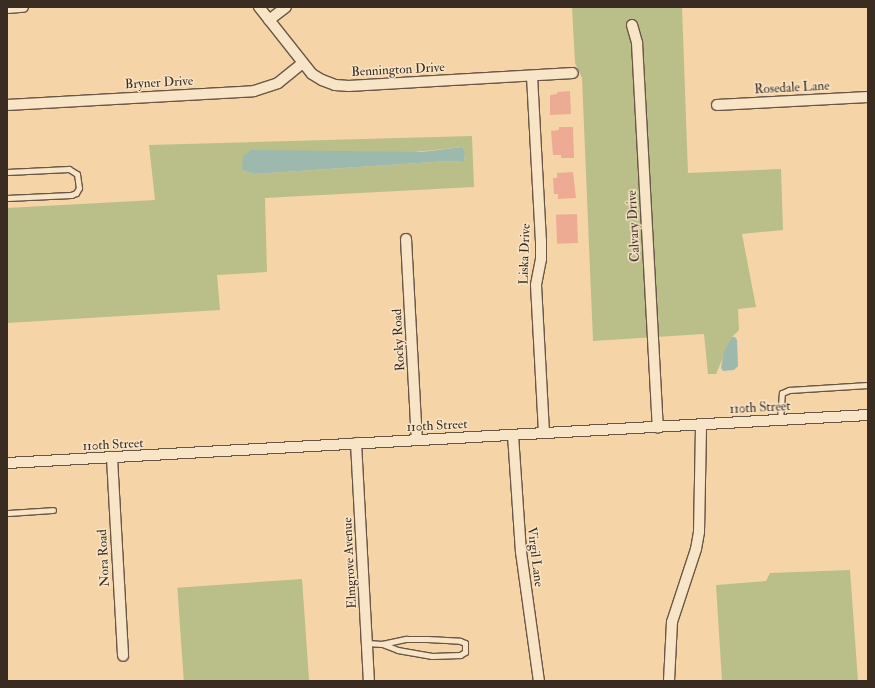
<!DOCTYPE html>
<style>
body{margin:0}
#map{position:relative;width:875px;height:688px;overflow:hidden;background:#f5d5a8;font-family:"IM FELL Double Pica",serif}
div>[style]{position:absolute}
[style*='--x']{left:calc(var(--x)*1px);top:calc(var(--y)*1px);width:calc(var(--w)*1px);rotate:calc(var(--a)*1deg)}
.green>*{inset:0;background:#babe89;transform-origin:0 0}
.water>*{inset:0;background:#9db8ad}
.building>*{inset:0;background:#edab93;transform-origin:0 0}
.roads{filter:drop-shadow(1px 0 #6a5644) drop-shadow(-1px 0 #6a5644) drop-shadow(0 1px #6a5644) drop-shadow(0 -1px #6a5644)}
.service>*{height:5px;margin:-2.5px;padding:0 2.5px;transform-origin:2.5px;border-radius:2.5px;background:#f8e4c6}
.minor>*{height:10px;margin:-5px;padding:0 5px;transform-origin:5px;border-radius:5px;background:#f8e4c6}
span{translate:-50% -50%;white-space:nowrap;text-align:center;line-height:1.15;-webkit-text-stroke:3px #f8e4c6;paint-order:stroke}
.street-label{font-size:13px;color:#3b2c22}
.frame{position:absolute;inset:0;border:8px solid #3b2c22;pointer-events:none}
</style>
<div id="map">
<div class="green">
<i style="clip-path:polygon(572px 7px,682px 7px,688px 173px,781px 169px,783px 230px,742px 234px,756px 307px,738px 309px,739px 330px,732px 337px,716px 374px,708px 374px,704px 334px,593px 341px,582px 78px,575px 63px)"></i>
<i style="clip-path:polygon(evenodd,472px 136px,474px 187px,265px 198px,267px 272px,217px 275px,220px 310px,7px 323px,7px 208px,155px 200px,149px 145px,472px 136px,463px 147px,465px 153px,464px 162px,448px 161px,254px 174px,242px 170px,463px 147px)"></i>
<i style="clip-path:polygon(850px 570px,858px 681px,722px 681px,716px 585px,766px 581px,770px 573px)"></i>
<i style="left:302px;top:579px;width:102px;height:125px;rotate:86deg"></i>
</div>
<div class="water">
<i style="clip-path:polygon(463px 147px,465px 153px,464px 162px,448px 161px,254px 174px,242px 170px,243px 156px,251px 150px,421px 152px)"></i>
<i style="clip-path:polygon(732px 337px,735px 337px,737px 340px,738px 366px,734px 370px,723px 371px,721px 368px,724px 352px)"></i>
</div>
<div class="building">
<i style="clip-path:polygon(570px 91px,571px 114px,550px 115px,550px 95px,557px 94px,557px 92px)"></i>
<i style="clip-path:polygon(559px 127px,573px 127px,574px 158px,561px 158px,561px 155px,553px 155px,551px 131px,559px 130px)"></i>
<i style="clip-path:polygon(573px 172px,576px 198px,558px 199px,558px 194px,554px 194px,553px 178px,557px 178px,557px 173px)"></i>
<i style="left:577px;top:214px;width:29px;height:21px;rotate:88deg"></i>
</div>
<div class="roads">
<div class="service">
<i style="--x:7;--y:172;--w:62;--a:-2.8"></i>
<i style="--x:69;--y:169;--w:9;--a:32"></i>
<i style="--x:77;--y:174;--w:14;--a:82"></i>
<i style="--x:79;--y:188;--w:6;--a:121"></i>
<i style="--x:76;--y:193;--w:5;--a:158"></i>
<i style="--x:71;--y:195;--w:64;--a:177.3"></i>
<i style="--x:780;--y:420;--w:27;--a:-86"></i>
<i style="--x:782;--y:393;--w:8;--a:-23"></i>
<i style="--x:789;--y:390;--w:79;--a:-3.6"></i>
<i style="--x:7;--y:513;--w:46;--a:-3.7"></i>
<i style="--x:367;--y:643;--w:15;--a:4"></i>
<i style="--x:382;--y:644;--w:25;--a:-12"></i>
<i style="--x:406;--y:639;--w:21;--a:0"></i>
<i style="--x:427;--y:639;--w:33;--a:3"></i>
<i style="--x:460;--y:641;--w:5;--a:22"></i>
<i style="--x:465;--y:643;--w:9;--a:90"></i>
<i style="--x:465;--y:652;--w:6;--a:149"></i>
<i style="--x:460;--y:655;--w:28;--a:178"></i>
<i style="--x:432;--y:656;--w:35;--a:-170"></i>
<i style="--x:398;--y:650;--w:17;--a:-159"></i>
</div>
<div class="minor">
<i style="--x:259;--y:7;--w:85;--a:51.7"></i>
<i style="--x:312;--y:74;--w:12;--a:31"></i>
<i style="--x:322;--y:80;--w:14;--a:21"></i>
<i style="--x:335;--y:85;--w:14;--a:4"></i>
<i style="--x:349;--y:86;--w:224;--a:-3.3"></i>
<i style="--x:7;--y:8;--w:16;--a:-4"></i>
<i style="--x:269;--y:20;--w:21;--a:-37"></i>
<i style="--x:632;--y:25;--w:19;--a:74"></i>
<i style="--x:637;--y:43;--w:385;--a:86.9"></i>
<i style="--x:532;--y:76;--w:165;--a:86.9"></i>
<i style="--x:541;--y:241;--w:18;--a:90"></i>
<i style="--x:541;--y:259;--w:26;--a:101"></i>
<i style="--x:536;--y:285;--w:148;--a:86.9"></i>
<i style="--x:7;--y:105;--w:247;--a:-3.2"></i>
<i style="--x:254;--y:91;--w:25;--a:-18"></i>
<i style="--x:278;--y:83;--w:32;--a:-39"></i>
<i style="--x:717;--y:105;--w:151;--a:-3"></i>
<i style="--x:406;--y:239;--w:201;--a:86.9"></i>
<i style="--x:513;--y:435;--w:117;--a:86.1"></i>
<i style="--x:521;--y:552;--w:130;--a:82.1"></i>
<i style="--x:356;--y:443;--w:238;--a:86.9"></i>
<i style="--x:112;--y:458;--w:198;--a:86.8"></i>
<i style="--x:7;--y:463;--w:862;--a:-3.19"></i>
<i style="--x:669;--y:681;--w:59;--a:-87.1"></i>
<i style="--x:672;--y:622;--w:77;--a:-71.8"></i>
<i style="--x:696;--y:549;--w:17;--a:-80"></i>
<i style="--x:699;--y:532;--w:107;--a:-88.9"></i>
</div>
</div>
<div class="street-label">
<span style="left:398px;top:70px;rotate:-3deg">Bennington Drive</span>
<span style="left:159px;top:83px;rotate:-3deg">Bryner Drive</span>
<span style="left:792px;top:88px;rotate:-3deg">Rosedale Lane</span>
<span style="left:634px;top:226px;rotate:-93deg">Calvary Drive</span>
<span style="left:525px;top:254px;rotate:-88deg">Liska Drive</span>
<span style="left:399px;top:340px;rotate:-93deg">Rocky Road</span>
<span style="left:760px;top:408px;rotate:-3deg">110th Street</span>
<span style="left:437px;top:426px;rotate:-3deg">110th Street</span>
<span style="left:113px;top:445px;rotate:-3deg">110th Street</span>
<span style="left:535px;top:557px;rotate:83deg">Virgil Lane</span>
<span style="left:104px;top:558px;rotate:-93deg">Nora Road</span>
<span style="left:350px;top:563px;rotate:-93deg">Elmgrove Avenue</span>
</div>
<div class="frame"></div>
</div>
